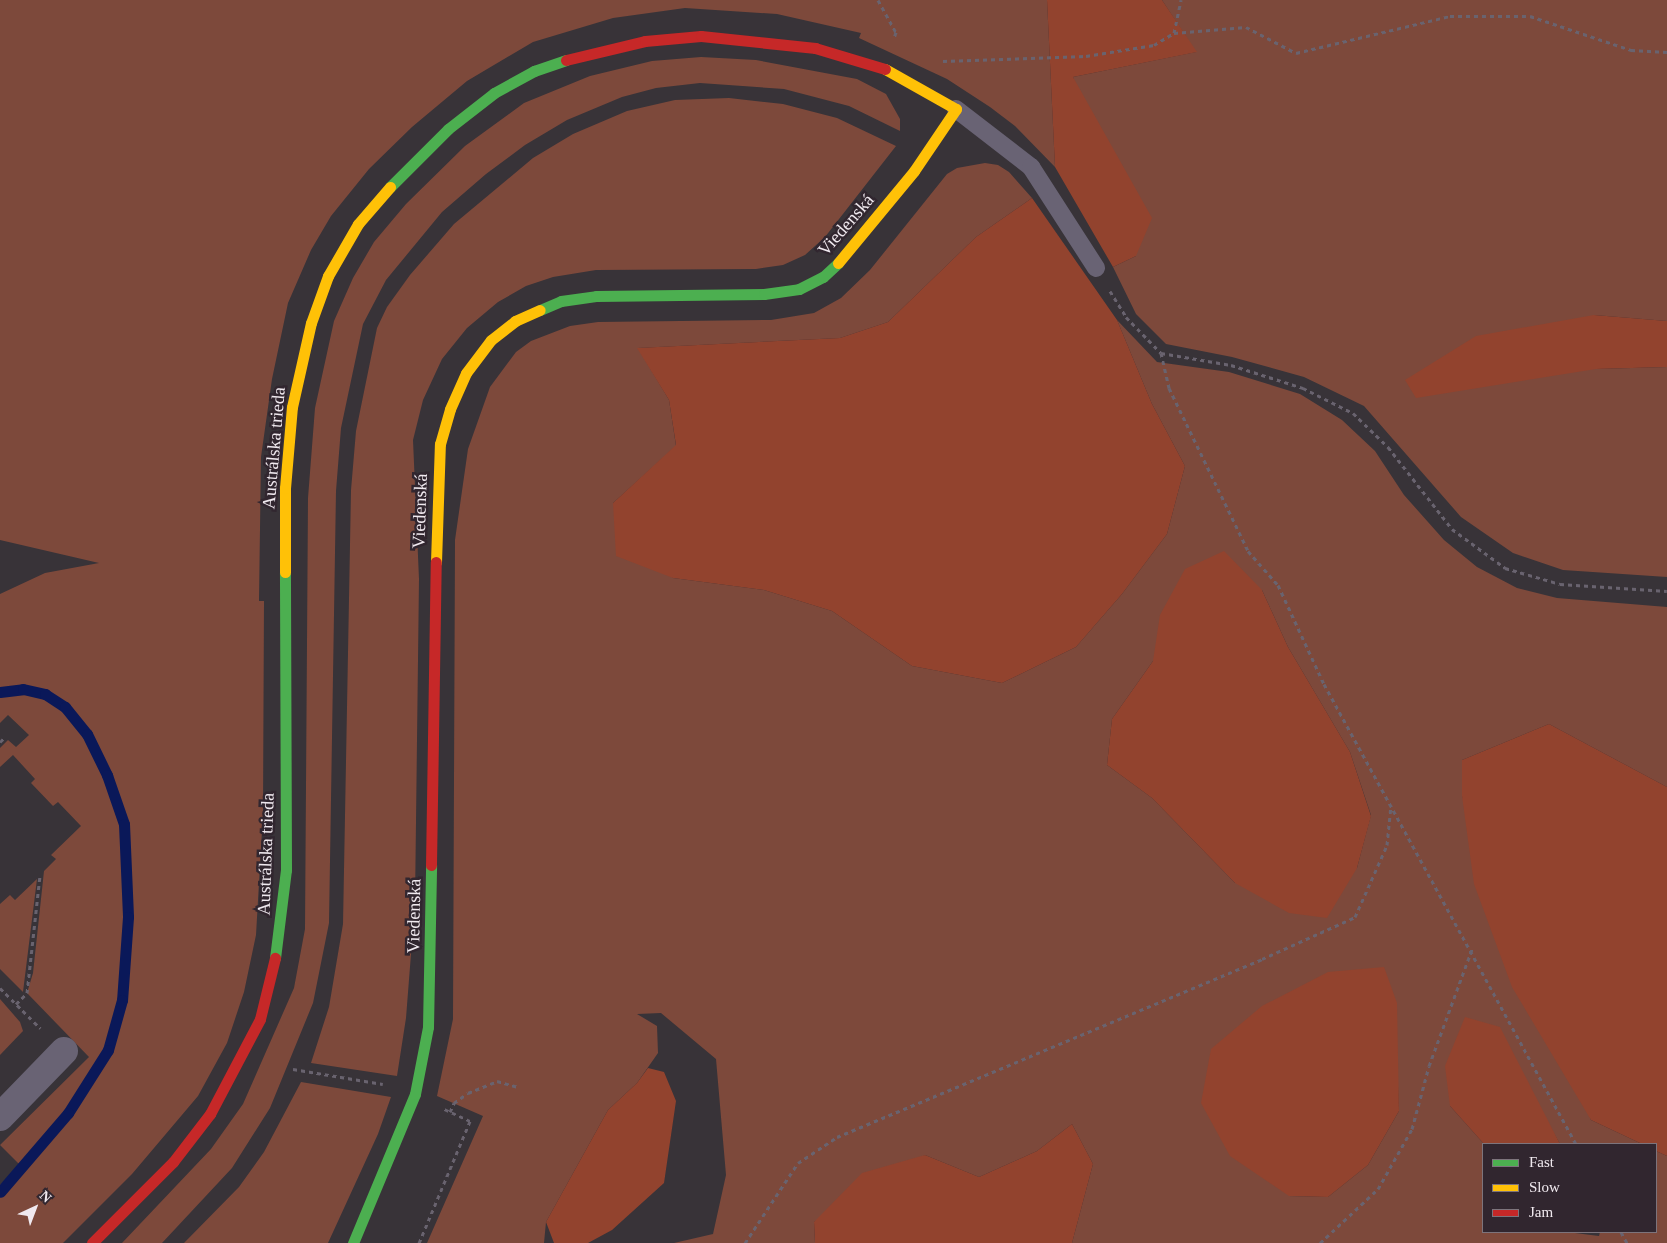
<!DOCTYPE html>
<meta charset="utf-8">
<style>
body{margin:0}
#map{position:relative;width:1667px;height:1243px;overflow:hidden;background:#383338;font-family:Georgia,serif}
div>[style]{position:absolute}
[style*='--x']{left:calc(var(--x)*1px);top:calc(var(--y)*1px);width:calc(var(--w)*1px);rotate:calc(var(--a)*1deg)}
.green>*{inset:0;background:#7d493b}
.forest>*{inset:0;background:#92432e}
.stream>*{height:11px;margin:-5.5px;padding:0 5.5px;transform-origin:5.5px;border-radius:5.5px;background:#0a1859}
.path>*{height:3px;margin-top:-1.5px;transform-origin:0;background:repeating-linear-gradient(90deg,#69636f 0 4px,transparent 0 8px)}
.lane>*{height:18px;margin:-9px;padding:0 9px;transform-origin:9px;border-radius:9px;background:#696374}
.street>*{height:28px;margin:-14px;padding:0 14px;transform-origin:14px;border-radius:14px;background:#696374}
.fast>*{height:11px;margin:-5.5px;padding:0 5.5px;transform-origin:5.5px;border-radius:5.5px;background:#4caf50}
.slow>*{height:11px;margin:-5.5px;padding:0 5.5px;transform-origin:5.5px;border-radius:5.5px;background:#ffc107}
.jam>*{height:11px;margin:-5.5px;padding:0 5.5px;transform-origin:5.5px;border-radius:5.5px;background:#c62828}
span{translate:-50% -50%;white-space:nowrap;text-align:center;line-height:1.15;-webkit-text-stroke:5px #31262f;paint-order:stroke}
.street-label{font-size:18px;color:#f0e9ef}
.legend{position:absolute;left:1482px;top:1143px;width:175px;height:90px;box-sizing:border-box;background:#31262f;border:1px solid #7d747c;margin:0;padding:6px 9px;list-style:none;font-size:15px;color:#f0e9ef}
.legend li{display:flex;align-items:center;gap:10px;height:25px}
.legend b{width:25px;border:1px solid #7d747c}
.north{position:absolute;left:10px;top:1183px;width:50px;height:50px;-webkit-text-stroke:4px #31262f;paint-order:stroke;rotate:43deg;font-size:14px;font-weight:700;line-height:20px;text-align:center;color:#f0e9ef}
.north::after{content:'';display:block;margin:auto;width:18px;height:22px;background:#f0e9ef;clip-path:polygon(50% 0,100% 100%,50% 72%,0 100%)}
</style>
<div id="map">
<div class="green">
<i style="clip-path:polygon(0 0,1047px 0,1055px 167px,1015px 126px,990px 107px,947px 79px,859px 38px,861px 33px,777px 14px,685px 8px,613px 18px,533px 42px,467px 81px,412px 127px,369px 169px,331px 216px,311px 250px,288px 303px,272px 379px,261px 457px,259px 601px,264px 601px,263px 813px,256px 935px,244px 992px,227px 1043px,198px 1096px,132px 1174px,63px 1243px,0 1243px,0 1185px,20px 1165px,0 1145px,89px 1057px,27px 993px,33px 973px,44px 871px,56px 859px,51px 855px,81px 826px,58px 802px,53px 806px,31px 783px,35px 779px,13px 755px,0 767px,0 748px,8px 740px,16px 747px,29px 735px,8px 715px,0 723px,0 594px,45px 573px,99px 563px,0 540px)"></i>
<i style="clip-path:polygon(1162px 0,1667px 0,1667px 321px,1594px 315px,1596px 369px,1667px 367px,1667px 577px,1563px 570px,1513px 553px,1461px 517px,1364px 406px,1304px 377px,1232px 357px,1166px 344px,1136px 314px,1113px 267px,1136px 256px,1073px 77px,1196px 52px)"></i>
<i style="clip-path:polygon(701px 57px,756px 60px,857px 79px,886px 94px,900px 119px,900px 131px,849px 106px,784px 89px,700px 83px,656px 88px,622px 97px,567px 120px,525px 145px,486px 174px,442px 212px,386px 280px,363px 324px,341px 428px,336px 491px,329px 923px,313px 1003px,270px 1108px,232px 1168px,162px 1243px,122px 1243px,211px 1149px,243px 1104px,294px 988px,305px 929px,308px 498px,315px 408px,334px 321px,353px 278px,374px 242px,406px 204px,465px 146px,524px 103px,590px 76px,652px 61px)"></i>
<i style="clip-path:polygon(729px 98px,783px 104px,837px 118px,896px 146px,825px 237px,805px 255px,783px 265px,756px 269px,596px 270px,553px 277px,526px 286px,498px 302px,467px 328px,442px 359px,423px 400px,413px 440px,419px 579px,415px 903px,406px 1018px,397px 1076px,311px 1063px,329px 1007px,343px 924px,351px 490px,356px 431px,377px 328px,387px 307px,410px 275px,454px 224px,533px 158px,573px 134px,627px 111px,675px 100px)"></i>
<i style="clip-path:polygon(evenodd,985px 163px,998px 165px,1009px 172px,1032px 198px,976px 237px,888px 322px,840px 338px,638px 348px,669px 400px,676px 446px,613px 503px,673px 578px,764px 590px,832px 611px,912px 666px,1002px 683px,1076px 647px,1122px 594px,1167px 534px,1185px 466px,1152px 404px,1117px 320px,1157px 362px,1229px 372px,1300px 394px,1342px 420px,1375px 451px,1404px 495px,1444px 540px,1477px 567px,1517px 588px,1557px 598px,1667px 607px,1667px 787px,1549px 724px,1462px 760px,1462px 796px,1591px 1120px,1642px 1144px,1560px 1144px,1539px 1107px,1450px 1106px,1484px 1144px,1483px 1232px,1567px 1232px,1599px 1236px,1600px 1232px,1656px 1232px,1656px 1151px,1667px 1156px,1667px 1243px,1072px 1243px,1093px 1164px,1072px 1124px,1037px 1151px,979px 1177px,925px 1155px,814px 1222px,815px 1243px,674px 1243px,713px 1234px,726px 1175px,716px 1059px,661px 1013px,637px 1014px,657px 1026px,658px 1053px,637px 1083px,608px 1110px,546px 1222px,544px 1243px,427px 1243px,483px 1116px,437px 1096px,453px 1019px,455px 540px,468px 449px,490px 387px,516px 352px,531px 341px,570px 326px,598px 322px,771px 320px,814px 313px,841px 298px,870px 270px,947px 174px,957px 168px,985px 163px,1262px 590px,1288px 647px,1350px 752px,1371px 815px,1357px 868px,1235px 883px,1152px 798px,1107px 765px,1112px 719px,1153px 661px,1262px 590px,985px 163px,1397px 1062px,1399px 1111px,1368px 1165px,1328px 1197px,1289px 1196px,1397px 1062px)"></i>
<i style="clip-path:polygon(37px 879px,23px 992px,0 969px,0 904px,10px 895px,15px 900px)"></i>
<i style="clip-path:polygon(0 999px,20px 1022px,23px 1031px,0 1055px)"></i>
<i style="clip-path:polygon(301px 1082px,391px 1097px,378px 1134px,328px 1243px,184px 1243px,239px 1187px,264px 1152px)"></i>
</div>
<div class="forest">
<i style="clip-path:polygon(1047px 0,1162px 0,1197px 52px,1073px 77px,1152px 218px,1136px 256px,1113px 267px,1055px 167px)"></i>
<i style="clip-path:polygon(1032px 198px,1117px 320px,1152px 404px,1185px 466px,1167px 534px,1122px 594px,1076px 647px,1002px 683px,912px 666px,832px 611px,764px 590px,673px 578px,616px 556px,613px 503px,676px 445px,669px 400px,637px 348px,840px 338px,888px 322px,976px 237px)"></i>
<i style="clip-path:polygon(1594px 315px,1667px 321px,1667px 367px,1596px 369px,1416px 398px,1405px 380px,1476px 336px)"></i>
<i style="clip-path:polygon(1224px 551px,1262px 590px,1288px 647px,1350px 752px,1371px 816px,1357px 868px,1327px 918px,1289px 913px,1235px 883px,1152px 798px,1107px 765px,1112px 719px,1153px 661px,1160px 615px,1185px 569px)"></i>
<i style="clip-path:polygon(1549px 724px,1667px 787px,1667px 1156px,1656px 1151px,1656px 1144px,1642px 1144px,1591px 1120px,1512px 987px,1474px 884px,1462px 796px,1462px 760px)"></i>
<i style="clip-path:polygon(1384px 967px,1397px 1003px,1399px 1111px,1368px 1165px,1328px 1197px,1289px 1196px,1230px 1156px,1201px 1103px,1211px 1049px,1262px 1006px,1328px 972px)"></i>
<i style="clip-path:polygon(1465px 1017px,1500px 1027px,1560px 1144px,1484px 1144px,1450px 1106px,1445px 1066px)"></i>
<i style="clip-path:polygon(648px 1068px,664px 1072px,676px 1101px,664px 1183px,612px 1230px,588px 1243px,554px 1243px,546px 1222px,608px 1110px,637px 1083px)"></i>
<i style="clip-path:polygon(1072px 1124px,1093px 1164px,1072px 1243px,815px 1243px,814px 1222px,862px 1173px,925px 1155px,979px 1177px,1037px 1151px)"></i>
</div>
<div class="stream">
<i style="--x:0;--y:692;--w:23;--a:-7"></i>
<i style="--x:23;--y:689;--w:23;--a:13"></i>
<i style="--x:45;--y:694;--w:24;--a:33"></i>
<i style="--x:65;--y:707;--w:35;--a:51"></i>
<i style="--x:87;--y:734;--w:46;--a:64"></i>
<i style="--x:107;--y:775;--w:52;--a:70.9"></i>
<i style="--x:124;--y:824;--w:93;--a:87.5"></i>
<i style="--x:128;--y:917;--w:83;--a:94.1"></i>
<i style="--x:122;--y:1000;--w:52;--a:105.6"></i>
<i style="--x:108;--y:1050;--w:75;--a:122.4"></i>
<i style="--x:68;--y:1113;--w:104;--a:130.7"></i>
</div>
<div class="path">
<i style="--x:878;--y:0;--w:37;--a:61"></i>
<i style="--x:896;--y:32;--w:6;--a:108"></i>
<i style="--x:1174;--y:33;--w:72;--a:-4.8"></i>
<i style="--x:1246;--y:27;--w:56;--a:27.5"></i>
<i style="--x:1296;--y:53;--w:158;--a:-13.5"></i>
<i style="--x:1450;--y:16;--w:80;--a:0"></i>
<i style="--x:1530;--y:16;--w:107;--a:18.6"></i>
<i style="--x:1631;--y:50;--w:36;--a:3"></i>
<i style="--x:943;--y:61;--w:143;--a:-2"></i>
<i style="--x:1086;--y:56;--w:69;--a:-9.2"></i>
<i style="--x:1154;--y:45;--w:23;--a:-31"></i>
<i style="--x:1174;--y:33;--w:34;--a:-78"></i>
<i style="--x:1110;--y:291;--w:31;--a:58"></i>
<i style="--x:1126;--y:317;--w:50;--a:45.8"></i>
<i style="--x:1161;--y:353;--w:71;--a:9.7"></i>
<i style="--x:1231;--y:365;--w:76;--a:17.7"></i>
<i style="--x:1303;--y:388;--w:56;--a:26.6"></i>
<i style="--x:1353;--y:413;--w:49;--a:44.2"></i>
<i style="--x:1388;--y:447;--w:104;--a:52"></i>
<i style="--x:1452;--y:529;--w:66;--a:36.3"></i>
<i style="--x:1505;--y:568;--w:57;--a:16.2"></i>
<i style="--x:1560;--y:584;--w:107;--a:3.7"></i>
<i style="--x:1161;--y:353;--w:36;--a:77"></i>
<i style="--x:1169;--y:388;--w:181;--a:64.1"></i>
<i style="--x:1248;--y:551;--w:45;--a:48.6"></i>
<i style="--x:1278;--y:585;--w:109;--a:65.1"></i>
<i style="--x:1324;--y:684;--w:525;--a:61.28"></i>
<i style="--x:0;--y:742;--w:7;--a:-45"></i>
<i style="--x:0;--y:988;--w:57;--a:45"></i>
<i style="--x:16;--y:1004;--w:16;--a:-45"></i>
<i style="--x:27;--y:993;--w:119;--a:-83.7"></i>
<i style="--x:293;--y:1069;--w:91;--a:9.5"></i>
<i style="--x:450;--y:1112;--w:10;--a:-66"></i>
<i style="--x:454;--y:1103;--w:17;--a:-36"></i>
<i style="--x:468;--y:1093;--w:31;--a:-22"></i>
<i style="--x:497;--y:1081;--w:22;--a:16"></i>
<i style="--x:1621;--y:1232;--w:13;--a:61"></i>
<i style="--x:419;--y:1243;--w:132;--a:-67.3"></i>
<i style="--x:470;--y:1121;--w:29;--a:-155"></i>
<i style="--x:745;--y:1243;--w:96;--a:-56.5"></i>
<i style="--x:798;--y:1163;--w:47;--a:-33.7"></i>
<i style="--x:837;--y:1137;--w:461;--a:-22.7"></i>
<i style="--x:1262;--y:959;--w:102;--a:-24.3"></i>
<i style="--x:1355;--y:917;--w:79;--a:-66"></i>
<i style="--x:1387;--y:845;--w:40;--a:-84.3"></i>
<i style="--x:1320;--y:1243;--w:79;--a:-43"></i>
<i style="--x:1378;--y:1189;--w:69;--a:-60.5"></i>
<i style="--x:1412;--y:1129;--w:65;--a:-74.9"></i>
<i style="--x:1429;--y:1066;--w:125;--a:-69.8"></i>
</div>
<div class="lane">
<i style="--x:956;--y:109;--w:95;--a:37.7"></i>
<i style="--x:1031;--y:167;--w:120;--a:57.2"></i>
</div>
<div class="street">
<i style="--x:0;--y:1117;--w:92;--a:-45.9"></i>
</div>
<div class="fast">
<i style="--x:390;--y:187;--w:82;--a:-45"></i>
<i style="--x:448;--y:129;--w:58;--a:-38"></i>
<i style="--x:494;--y:93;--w:46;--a:-28.8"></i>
<i style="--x:534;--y:71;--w:34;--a:-19"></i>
<i style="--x:540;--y:310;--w:23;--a:-23"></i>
<i style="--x:561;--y:301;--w:35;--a:-8"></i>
<i style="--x:596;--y:296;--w:168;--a:-0.7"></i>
<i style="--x:764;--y:294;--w:35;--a:-8"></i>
<i style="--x:799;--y:289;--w:27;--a:-27"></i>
<i style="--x:823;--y:277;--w:21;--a:-43"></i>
<i style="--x:275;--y:958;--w:89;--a:-82.9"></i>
<i style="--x:286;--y:870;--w:298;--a:-90.2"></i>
<i style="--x:353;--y:1243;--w:161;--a:-67.4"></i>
<i style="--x:415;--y:1094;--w:68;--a:-79"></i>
<i style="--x:428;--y:1027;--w:162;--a:-88.9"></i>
</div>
<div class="slow">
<i style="--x:838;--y:263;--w:119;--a:-50.4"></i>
<i style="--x:914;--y:171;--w:75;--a:-55.9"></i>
<i style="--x:956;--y:109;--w:81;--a:-150.6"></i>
<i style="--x:436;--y:562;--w:118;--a:-88.1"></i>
<i style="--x:440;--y:444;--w:36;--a:-74"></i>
<i style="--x:450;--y:409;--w:39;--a:-66"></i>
<i style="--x:466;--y:373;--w:41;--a:-52.9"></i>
<i style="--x:491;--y:340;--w:31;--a:-38"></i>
<i style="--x:515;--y:321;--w:27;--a:-24"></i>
<i style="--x:285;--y:572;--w:84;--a:-90"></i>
<i style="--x:285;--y:488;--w:81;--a:-85.1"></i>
<i style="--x:292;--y:407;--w:86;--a:-77.3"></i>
<i style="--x:311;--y:323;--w:50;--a:-70.1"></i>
<i style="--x:328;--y:276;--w:60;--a:-60"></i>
<i style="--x:358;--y:224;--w:49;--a:-49.1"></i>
</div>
<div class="jam">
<i style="--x:566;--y:60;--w:81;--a:-13.5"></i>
<i style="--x:645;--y:41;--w:56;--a:-5.1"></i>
<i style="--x:701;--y:36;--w:115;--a:6"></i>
<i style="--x:815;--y:48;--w:73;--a:16.7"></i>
<i style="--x:431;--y:865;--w:303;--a:-89.1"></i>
<i style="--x:92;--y:1243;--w:115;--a:-45"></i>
<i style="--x:173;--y:1162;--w:61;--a:-52.4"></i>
<i style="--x:210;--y:1114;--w:107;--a:-62.2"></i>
<i style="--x:260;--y:1019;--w:63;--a:-76.2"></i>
</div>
<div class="street-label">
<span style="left:846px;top:225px;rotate:-49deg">Viedenská</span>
<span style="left:274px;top:448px;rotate:-85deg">Austrálska trieda</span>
<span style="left:420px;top:511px;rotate:-88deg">Viedenská</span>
<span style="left:266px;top:854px;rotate:-88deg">Austrálska trieda</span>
<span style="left:414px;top:916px;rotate:-89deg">Viedenská</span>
</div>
<ul class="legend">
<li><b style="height:6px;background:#4caf50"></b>Fast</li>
<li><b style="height:6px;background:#ffc107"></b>Slow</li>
<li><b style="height:6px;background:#c62828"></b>Jam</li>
</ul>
<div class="north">N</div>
</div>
